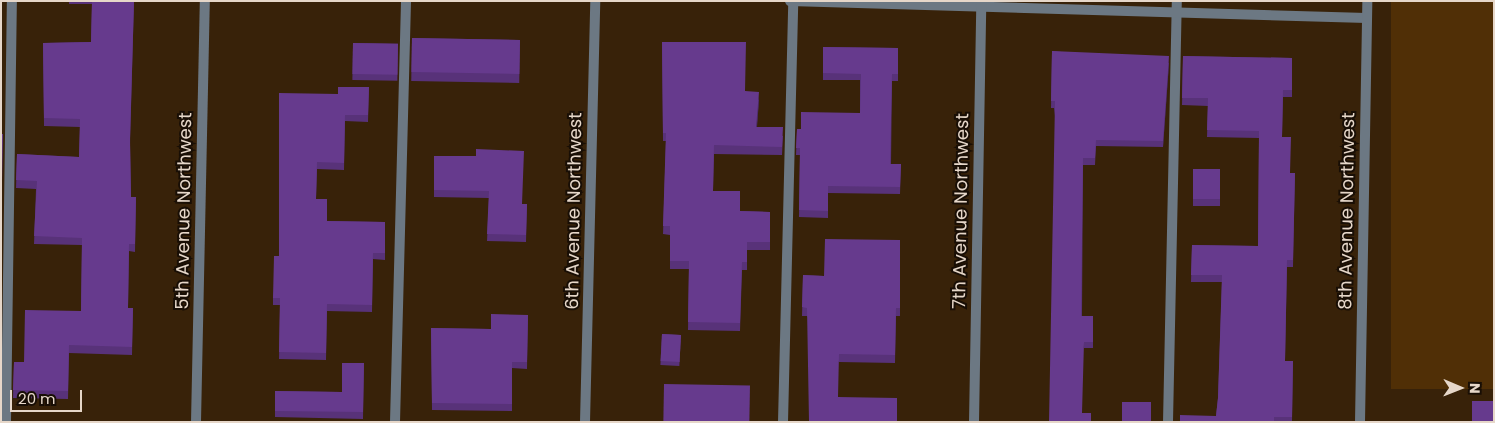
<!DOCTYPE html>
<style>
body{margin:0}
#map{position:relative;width:1495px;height:423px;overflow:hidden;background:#382209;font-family:Poppins,sans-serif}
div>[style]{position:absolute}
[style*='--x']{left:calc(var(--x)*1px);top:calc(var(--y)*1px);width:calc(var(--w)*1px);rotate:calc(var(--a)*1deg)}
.green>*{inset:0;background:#502f06;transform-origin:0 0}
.service>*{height:10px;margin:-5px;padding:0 5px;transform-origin:5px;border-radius:5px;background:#6c7883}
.minor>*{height:10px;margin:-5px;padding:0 5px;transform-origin:5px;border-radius:5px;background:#6c7883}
.wall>*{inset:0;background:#583279;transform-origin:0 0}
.shaded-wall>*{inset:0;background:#472963}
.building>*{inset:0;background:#663a8d;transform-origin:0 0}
span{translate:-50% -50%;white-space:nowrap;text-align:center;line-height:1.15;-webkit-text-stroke:4px #180e05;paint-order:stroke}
.street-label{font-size:18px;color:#e6d7c9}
.frame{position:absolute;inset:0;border:2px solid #e6d7c9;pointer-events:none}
.north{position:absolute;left:1435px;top:363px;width:50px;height:50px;-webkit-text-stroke:4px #180e05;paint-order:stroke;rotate:91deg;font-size:14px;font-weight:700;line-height:20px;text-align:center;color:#e6d7c9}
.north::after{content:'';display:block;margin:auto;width:18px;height:22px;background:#e6d7c9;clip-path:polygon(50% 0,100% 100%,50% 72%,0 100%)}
.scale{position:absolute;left:10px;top:390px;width:72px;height:22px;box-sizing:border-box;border:2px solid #e6d7c9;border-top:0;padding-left:6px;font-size:15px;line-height:18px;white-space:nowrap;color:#e6d7c9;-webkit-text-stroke:4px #180e05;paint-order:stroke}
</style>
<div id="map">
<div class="green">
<i style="left:1391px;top:1px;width:103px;height:388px"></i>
</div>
<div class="service">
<i style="--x:6;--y:422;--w:421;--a:-89.2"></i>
<i style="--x:395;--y:422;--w:421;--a:-88.5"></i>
<i style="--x:783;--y:422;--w:421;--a:-88.6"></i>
<i style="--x:1168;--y:422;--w:421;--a:-88.8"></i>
</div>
<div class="minor">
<i style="--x:790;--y:1;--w:577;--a:1.69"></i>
<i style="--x:196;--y:422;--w:421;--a:-88.8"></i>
<i style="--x:585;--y:422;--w:421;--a:-88.6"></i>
<i style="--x:974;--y:422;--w:419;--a:-89"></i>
<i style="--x:1360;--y:422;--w:421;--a:-89"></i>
</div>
<div class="wall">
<i style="clip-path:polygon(69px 1px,134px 1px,130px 144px,131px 197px,136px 197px,135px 252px,129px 251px,128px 308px,133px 308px,132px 355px,69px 353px,68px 399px,13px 398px,14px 362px,24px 362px,81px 311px,82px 245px,34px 244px,36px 189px,16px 188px,17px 154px,79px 157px,80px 127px,44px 126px,43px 43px,91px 42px,92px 4px,69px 4px)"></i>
<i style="left:412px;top:38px;width:108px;height:43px;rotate:1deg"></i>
<i style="clip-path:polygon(662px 42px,745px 91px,759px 100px,757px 127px,783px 136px,782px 155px,714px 154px,713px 191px,740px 211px,770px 212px,770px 250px,747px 250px,747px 270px,742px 270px,740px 331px,688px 330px,689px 269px,670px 269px,670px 235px,663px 234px,666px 141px,663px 141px)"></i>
<i style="left:353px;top:43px;width:45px;height:37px;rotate:1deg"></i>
<i style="clip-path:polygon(823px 47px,898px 48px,898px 81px,892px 81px,891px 164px,901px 164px,900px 194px,828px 193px,828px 218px,799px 217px,800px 155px,796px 155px,797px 129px,801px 129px,860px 113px,860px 80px,823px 80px)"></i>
<i style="clip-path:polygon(1052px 51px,1169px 63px,1163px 147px,1096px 146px,1095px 165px,1083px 165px,1082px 316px,1093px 323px,1093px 348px,1084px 348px,1054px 108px,1051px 108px)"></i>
<i style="clip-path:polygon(1183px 56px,1292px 58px,1292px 97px,1283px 97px,1282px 137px,1290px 173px,1295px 173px,1293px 267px,1287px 267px,1285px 361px,1293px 361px,1292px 422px,1180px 422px,1216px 416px,1218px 398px,1222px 282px,1191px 282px,1192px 245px,1258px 246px,1259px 138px,1207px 137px,1208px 106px,1182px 105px)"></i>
<i style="clip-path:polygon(369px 87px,368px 122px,345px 121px,344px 170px,317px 169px,316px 199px,327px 221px,385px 222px,385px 260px,373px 259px,372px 312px,327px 311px,326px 360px,279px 359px,280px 305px,273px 305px,273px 298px,279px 256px,338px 94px)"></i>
<i style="clip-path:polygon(434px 156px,522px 204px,527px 204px,526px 242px,487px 241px,489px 198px,434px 197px)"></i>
<i style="left:1193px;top:169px;width:27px;height:37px"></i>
<i style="clip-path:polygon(900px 240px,900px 316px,896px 316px,895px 363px,839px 362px,807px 316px,802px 316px,803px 275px,824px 276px)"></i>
<i style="clip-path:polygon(528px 315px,527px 369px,512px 368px,512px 411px,432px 410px,431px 328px,491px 329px)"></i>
<i style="left:662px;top:334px;width:19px;height:31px;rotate:3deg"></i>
<i style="clip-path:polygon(364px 363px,363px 419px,275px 417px,275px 391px,342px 392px)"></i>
<i style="left:1122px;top:402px;width:29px;height:20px"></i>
</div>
<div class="shaded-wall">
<i style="clip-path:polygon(1169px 56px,1169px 63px,1163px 147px,1163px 141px)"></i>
<i style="clip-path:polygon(759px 92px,759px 100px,756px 135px,756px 127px)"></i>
</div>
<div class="building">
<i style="clip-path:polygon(92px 1px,134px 1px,130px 138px,131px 197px,136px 197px,135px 244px,129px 244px,128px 308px,133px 308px,132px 347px,69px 345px,68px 391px,13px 390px,14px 362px,24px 362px,25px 310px,81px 311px,82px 238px,34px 236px,37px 181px,16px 180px,17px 154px,79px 157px,80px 119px,44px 118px,43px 43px,91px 42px)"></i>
<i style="left:412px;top:38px;width:108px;height:34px;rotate:1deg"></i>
<i style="clip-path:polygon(662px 42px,746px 42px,745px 91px,759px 92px,756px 127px,783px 127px,782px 147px,714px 145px,713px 191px,740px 191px,740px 211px,770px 212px,770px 242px,747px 242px,747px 262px,742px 262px,740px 323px,688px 322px,689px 261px,670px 261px,670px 226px,663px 226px,666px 133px,663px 133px)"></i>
<i style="left:353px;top:43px;width:45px;height:31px;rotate:1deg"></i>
<i style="clip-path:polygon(823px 47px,898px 48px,898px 74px,892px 74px,890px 164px,901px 164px,900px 187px,828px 186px,828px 211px,799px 210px,800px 148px,796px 148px,797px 129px,801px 129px,801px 112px,860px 113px,861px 74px,823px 73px)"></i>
<i style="clip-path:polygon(1052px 51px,1169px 56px,1163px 141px,1096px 140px,1095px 158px,1083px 158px,1081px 316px,1093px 316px,1093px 342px,1084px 342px,1082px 413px,1091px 413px,1091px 422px,1049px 422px,1055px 101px,1051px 101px)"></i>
<i style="clip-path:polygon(1183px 56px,1292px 58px,1292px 90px,1283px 90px,1282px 137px,1291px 137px,1290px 173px,1295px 173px,1293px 260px,1287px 260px,1285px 361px,1293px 361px,1292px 417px,1274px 417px,1274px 422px,1180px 422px,1180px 415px,1216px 416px,1218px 398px,1222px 275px,1191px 275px,1192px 245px,1258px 246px,1259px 131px,1207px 130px,1208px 98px,1182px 98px)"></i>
<i style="clip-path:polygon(338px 87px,369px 87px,368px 115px,345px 115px,344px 163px,317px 162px,316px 199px,327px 199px,327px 221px,385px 222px,385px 253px,373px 253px,372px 305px,327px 304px,326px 353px,279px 352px,280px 298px,273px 298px,274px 256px,279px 256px,279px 93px,338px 94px)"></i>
<i style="clip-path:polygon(1px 134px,3px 134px,2px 181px,1px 181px)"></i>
<i style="clip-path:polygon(476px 149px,524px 151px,522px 204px,527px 204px,526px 235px,487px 234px,489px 191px,434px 190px,434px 156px,476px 156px)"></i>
<i style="left:1193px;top:169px;width:27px;height:30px"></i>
<i style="clip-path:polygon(825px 239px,900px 240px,900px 308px,896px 308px,895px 355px,839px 354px,838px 397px,897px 398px,897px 422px,809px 422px,807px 308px,802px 307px,803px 275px,824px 276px)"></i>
<i style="clip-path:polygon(491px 314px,528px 315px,527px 362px,512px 362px,512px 404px,432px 403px,431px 328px,491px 329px)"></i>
<i style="left:662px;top:334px;width:19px;height:27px;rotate:3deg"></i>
<i style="clip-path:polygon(342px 363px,364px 363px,363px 412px,275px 411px,275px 391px,342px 392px)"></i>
<i style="left:664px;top:384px;width:86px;height:38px;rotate:1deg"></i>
<i style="left:1472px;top:401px;width:22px;height:21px"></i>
<i style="left:1122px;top:402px;width:29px;height:19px"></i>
</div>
<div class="street-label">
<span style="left:184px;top:211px;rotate:-89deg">5th Avenue Northwest</span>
<span style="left:574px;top:211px;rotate:-89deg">6th Avenue Northwest</span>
<span style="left:961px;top:211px;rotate:-89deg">7th Avenue Northwest</span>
<span style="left:1347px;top:211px;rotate:-89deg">8th Avenue Northwest</span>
</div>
<div class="frame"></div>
<div class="north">N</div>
<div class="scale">20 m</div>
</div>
